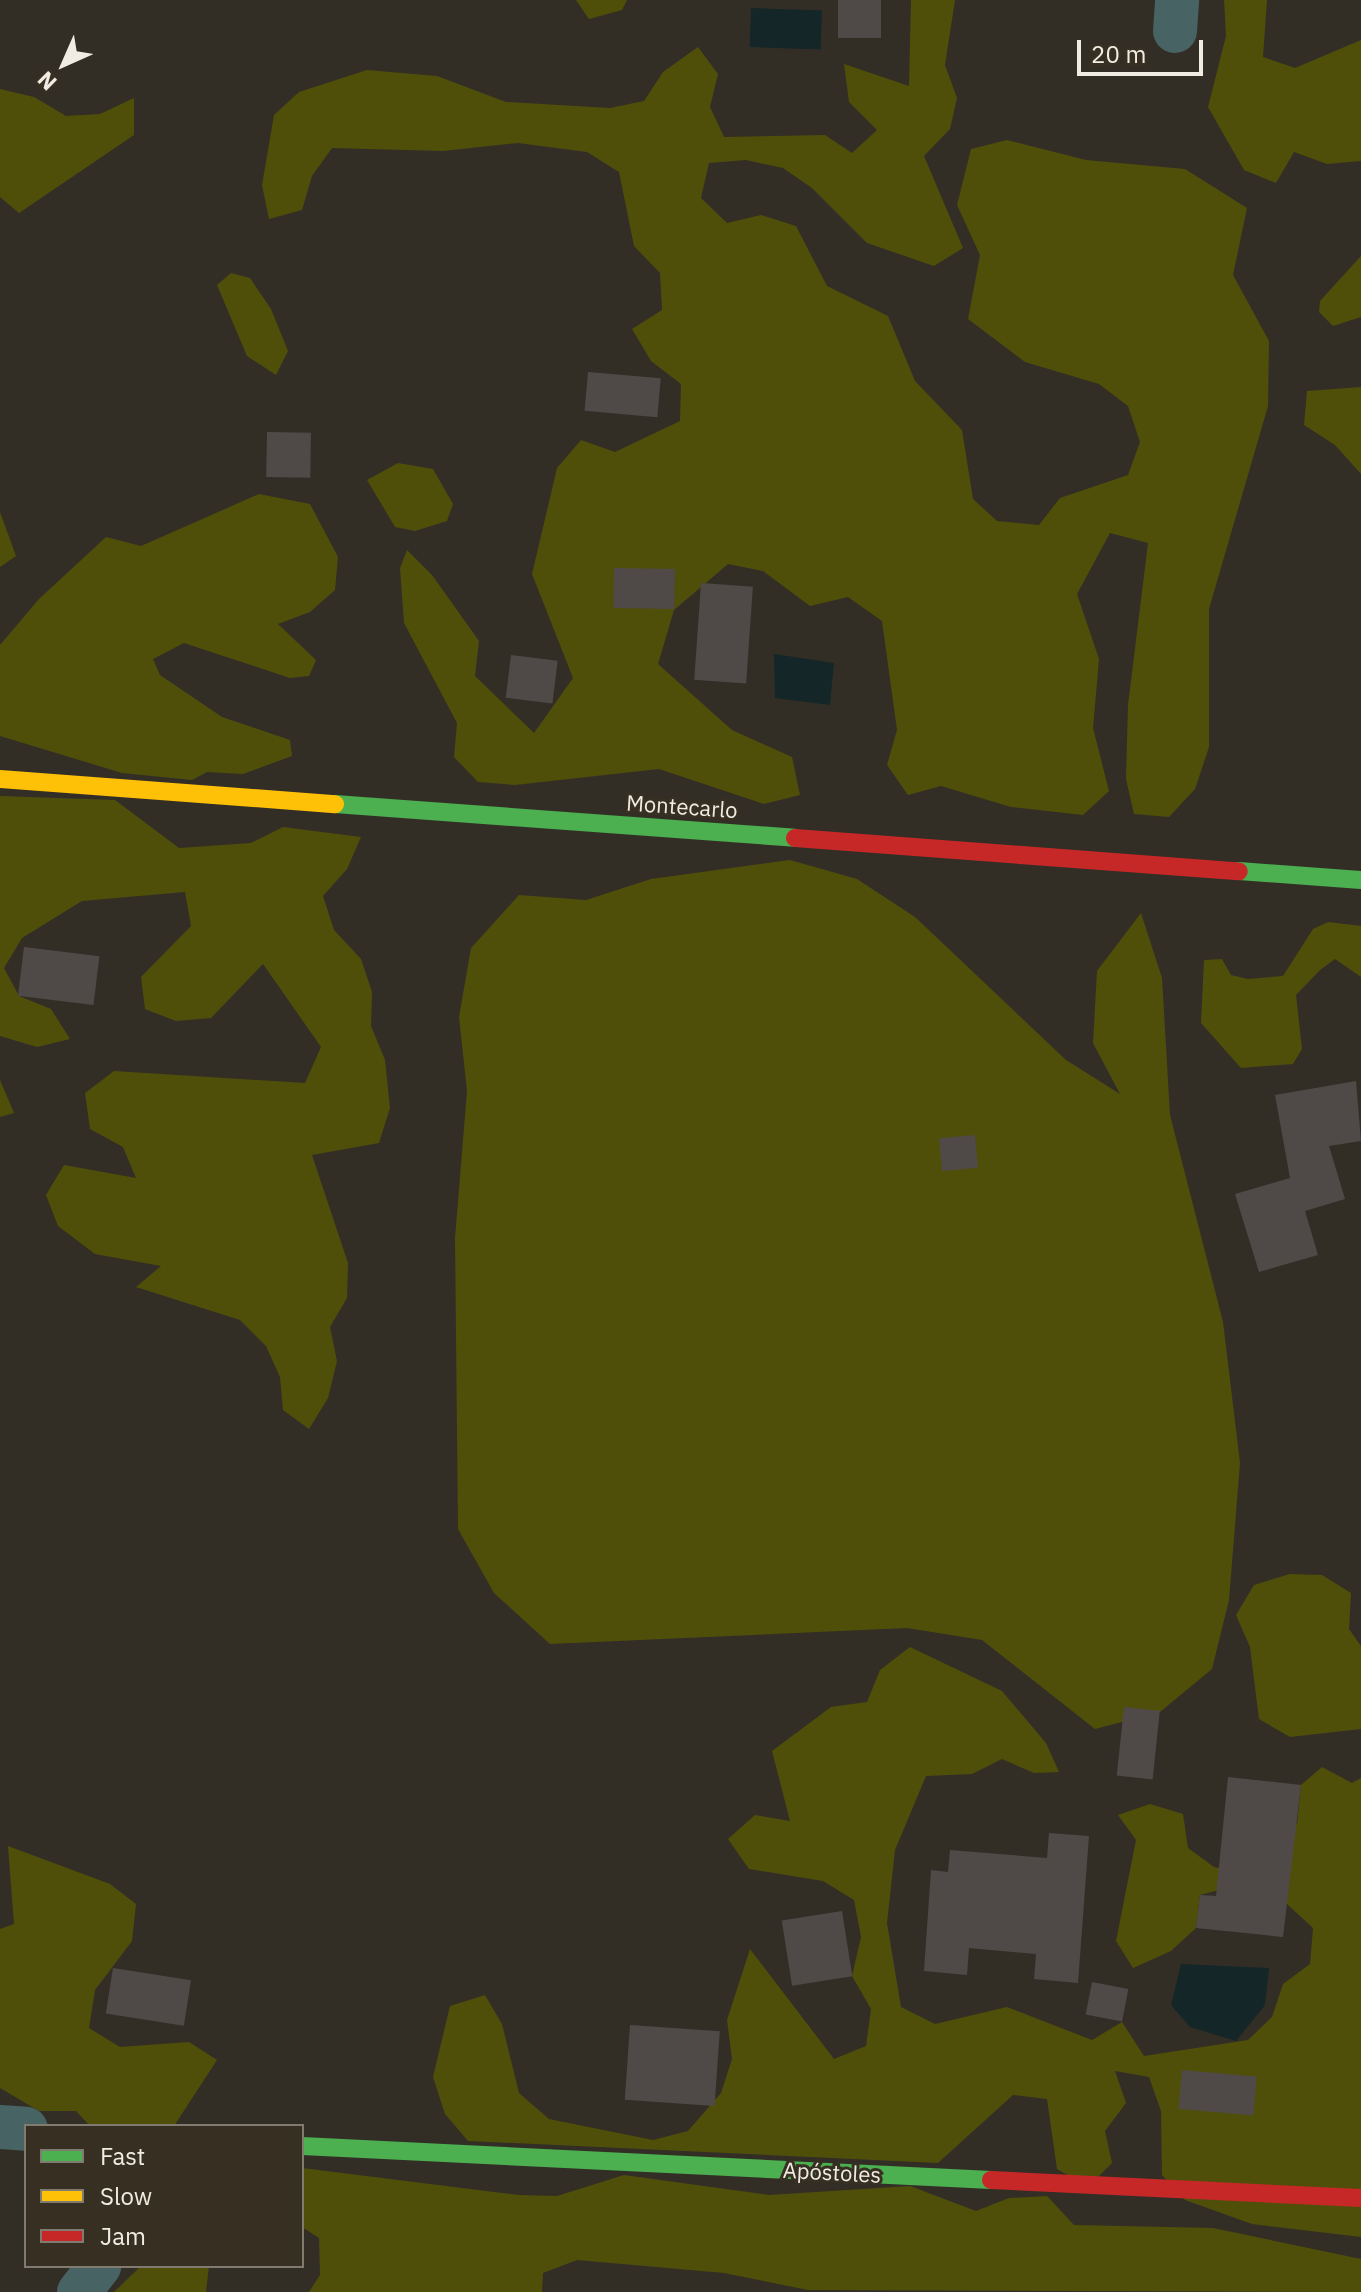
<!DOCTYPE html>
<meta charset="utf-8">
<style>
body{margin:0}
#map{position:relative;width:1361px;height:2292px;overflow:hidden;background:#322e26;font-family:"IBM Plex Sans",sans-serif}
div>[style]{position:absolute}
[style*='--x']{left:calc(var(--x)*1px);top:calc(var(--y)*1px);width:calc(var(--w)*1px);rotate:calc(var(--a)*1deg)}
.green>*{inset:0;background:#4f4f0a}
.water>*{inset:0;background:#142627;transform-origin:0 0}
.building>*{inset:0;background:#4f4a48;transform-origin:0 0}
.street>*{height:44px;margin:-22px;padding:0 22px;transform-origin:22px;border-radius:22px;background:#476363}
.fast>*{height:18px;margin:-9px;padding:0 9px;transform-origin:9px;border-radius:9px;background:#4caf50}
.slow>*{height:18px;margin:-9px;padding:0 9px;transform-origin:9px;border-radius:9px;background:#ffc107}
.jam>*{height:18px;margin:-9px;padding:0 9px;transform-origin:9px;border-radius:9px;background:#c62828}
span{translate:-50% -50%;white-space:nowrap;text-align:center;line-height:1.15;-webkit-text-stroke:6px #362f22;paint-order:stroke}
.street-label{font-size:22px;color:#f0ece4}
.legend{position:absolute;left:24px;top:2124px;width:280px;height:144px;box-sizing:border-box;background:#362f22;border:2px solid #807b70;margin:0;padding:10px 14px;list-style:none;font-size:24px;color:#f0ece4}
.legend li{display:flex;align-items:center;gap:16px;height:40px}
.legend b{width:40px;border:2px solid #807b70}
.north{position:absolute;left:24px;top:24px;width:80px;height:80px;-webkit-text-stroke:6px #362f22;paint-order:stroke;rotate:225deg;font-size:22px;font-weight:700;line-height:32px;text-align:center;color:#f0ece4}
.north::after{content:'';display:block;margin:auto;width:28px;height:36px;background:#f0ece4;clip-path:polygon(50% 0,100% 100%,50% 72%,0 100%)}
.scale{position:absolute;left:1077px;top:40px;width:126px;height:36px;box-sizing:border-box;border:4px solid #f0ece4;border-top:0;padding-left:10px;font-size:24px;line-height:28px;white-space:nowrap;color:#f0ece4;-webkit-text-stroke:6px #362f22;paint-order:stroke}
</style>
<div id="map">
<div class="green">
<i style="clip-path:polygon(576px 0,627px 0,622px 10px,589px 19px)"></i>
<i style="clip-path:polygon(911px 0,955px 0,945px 65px,957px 98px,950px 129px,924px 156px,963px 248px,934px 266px,867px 243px,812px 188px,783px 168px,746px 160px,709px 163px,701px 198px,727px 223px,761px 215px,796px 226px,827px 286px,888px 316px,915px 381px,962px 430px,973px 499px,997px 521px,1039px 525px,1060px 498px,1128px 475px,1140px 442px,1128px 406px,1099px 384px,1025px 362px,968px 319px,980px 255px,957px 205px,971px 149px,1007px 140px,1086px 160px,1185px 169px,1247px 208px,1233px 275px,1269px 341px,1268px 406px,1209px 609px,1209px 747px,1195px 789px,1169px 817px,1134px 814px,1126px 779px,1128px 705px,1148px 543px,1110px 533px,1077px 594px,1099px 659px,1093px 728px,1109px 791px,1083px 815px,1011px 807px,941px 786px,908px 795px,887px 765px,897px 730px,882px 621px,848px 597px,810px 606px,763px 571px,728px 564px,674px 610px,658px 664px,732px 730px,792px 757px,800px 795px,764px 804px,659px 769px,515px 785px,478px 782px,454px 757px,457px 723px,404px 623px,400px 568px,407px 550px,432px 575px,479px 641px,475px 676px,534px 733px,573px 678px,532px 574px,557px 468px,581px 440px,615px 452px,680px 421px,681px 384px,651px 361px,632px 329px,662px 310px,660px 273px,634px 246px,619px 172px,587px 152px,518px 143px,443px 151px,332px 148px,312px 176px,302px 210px,269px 219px,262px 185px,274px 115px,299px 92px,367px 70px,437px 76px,506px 102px,610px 108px,644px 101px,663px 72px,698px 47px,718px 74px,710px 107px,724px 137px,825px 135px,852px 153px,877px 130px,849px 102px,844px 64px,909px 86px)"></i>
<i style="clip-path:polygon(1224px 0,1267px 0,1263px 57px,1295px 68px,1361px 40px,1361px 161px,1327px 164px,1294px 152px,1276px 183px,1244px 170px,1208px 107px,1226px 36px)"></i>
<i style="clip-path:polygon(0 89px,34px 97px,66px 116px,100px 114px,134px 98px,134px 135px,19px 213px,0 197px)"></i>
<i style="clip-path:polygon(1361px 256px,1361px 317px,1333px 326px,1319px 312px,1320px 301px)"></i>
<i style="clip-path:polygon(231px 273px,250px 278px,271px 309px,288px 351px,276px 375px,247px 356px,217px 285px)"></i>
<i style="clip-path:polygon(1361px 387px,1361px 474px,1335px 445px,1304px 425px,1307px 391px)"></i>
<i style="clip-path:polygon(398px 463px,433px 469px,453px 504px,447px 521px,415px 531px,395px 527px,367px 480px)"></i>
<i style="clip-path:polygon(259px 494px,310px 504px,338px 557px,335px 590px,310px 612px,278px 624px,316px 660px,309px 676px,290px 678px,184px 643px,153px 659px,160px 675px,222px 717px,290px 740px,292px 756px,243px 774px,207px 772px,192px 780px,122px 773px,0 736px,0 645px,39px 599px,106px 537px,141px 546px)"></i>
<i style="clip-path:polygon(0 512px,16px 556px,0 567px)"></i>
<i style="clip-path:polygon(0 796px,115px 800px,179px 848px,251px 843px,283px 827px,361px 837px,347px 869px,323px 896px,334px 930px,361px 959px,372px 992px,371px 1026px,385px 1060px,390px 1108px,379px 1143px,312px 1155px,348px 1263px,347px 1298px,330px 1327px,337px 1361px,328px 1398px,309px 1429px,283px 1410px,280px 1377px,266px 1346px,240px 1320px,136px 1287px,161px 1266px,95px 1254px,58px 1226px,46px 1195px,64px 1165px,136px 1178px,123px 1147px,90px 1129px,85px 1093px,114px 1071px,305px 1083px,321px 1047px,263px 964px,211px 1018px,176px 1021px,145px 1009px,141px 977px,191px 926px,185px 892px,82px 901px,22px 938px,4px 968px,19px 996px,51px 1009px,70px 1039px,37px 1047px,0 1036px)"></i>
<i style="clip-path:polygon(790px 860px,857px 879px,915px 917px,1066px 1060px,1120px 1094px,1093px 1043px,1097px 971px,1141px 913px,1162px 978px,1170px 1115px,1223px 1322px,1240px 1463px,1229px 1600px,1212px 1669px,1160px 1712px,1095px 1729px,982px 1640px,907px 1628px,550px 1644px,494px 1593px,458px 1529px,455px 1238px,467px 1091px,459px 1017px,471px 948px,519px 895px,586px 900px,651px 879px)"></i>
<i style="clip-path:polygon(1328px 922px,1361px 926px,1361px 977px,1335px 959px,1320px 970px,1296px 995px,1302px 1049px,1293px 1064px,1241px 1068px,1201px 1023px,1204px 960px,1222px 959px,1231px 975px,1248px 979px,1283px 976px,1313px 929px)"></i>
<i style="clip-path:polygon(0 1080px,14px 1113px,0 1117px)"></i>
<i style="clip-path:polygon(1290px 1574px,1322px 1575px,1351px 1593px,1349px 1629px,1361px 1646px,1361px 1729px,1290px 1737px,1259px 1719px,1250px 1647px,1236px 1615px,1254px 1585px)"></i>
<i style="clip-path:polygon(910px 1647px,1002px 1691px,1046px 1743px,1059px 1772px,1034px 1773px,1002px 1759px,972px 1774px,926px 1776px,895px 1850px,887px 1923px,901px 2007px,935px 2024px,1007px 2007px,1092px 2040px,1122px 2022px,1144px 2056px,1248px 2040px,1272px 2017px,1283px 1984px,1310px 1964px,1313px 1928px,1287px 1904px,1234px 1886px,1200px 1895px,1196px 1928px,1171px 1951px,1133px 1968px,1116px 1941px,1136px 1840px,1118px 1815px,1150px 1804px,1183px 1814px,1188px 1848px,1214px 1867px,1247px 1875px,1297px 1824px,1301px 1785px,1322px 1767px,1352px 1783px,1361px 1778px,1361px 2237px,1252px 2224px,1185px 2200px,1162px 2175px,1161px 2111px,1149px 2077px,1115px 2071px,1126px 2103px,1105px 2131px,1112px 2163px,1088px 2187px,1057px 2169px,1047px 2099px,1013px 2095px,938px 2163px,468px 2141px,445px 2114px,433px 2077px,450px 2006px,485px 1995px,502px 2024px,519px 2093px,549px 2119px,653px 2140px,688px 2131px,721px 2093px,732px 2059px,727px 2020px,750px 1949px,834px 2059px,866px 2046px,871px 2009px,852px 1976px,861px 1937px,854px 1900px,823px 1881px,749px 1869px,728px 1839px,755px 1815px,790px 1821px,772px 1751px,831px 1707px,867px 1702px,880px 1670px)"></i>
<i style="clip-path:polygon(8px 1846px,110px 1884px,136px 1904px,132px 1941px,95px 1990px,89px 2028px,120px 2047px,189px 2042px,217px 2060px,174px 2126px,90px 2126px,76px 2111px,39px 2111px,0 2088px,0 1929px,14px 1924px)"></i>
<i style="clip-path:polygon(302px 2168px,519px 2195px,557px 2196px,624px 2175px,769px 2195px,910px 2186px,976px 2211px,1009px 2198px,1047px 2196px,1074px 2225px,1213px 2228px,1361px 2259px,1361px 2292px,808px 2290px,724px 2273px,577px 2260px,543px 2273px,542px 2292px,309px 2292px,320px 2275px,319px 2238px,302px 2227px)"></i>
<i style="clip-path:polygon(141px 2266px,209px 2266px,206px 2292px,114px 2292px)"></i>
</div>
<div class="water">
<i style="left:751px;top:8px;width:71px;height:39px;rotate:2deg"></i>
<i style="clip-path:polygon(774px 654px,834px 663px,830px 705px,775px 698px)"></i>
<i style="clip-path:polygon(1181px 1964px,1269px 1968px,1265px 2005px,1236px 2041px,1190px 2027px,1171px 2005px)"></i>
</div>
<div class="building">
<i style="left:838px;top:0;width:43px;height:38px"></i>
<i style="left:588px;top:372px;width:73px;height:39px;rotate:5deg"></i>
<i style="left:267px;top:432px;width:44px;height:45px;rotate:1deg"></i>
<i style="left:614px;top:568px;width:61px;height:40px;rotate:1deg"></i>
<i style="left:701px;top:583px;width:52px;height:97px;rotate:4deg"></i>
<i style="left:511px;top:655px;width:47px;height:43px;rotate:7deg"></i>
<i style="left:24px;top:947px;width:76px;height:49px;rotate:7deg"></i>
<i style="clip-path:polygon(1356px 1081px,1361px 1141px,1329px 1146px,1345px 1199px,1305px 1211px,1318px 1255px,1259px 1272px,1235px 1194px,1290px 1178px,1275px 1095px)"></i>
<i style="left:975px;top:1135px;width:33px;height:36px;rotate:85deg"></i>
<i style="left:1124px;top:1707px;width:36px;height:69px;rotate:6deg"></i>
<i style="clip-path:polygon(1228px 1777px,1301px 1785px,1283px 1937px,1196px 1928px,1200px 1895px,1216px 1896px)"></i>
<i style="clip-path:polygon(1049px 1833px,1089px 1836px,1078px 1983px,1034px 1979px,1036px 1954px,969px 1948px,967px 1975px,924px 1971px,931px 1870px,948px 1872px,950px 1850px,1047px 1858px)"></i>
<i style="left:842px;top:1911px;width:66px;height:61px;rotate:81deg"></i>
<i style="left:113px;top:1968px;width:79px;height:46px;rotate:9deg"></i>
<i style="left:1092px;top:1982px;width:37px;height:33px;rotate:11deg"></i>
<i style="left:630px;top:2025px;width:90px;height:75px;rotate:4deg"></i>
<i style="left:1182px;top:2070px;width:75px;height:39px;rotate:5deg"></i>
</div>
<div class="street">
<i style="--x:1175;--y:31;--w:31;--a:-86"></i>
<i style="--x:0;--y:2127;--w:26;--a:4"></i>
<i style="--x:79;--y:2292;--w:33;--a:-52"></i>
</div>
<div class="fast">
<i style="--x:335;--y:804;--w:461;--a:4.2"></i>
<i style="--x:1239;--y:871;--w:122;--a:4.2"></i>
<i style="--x:302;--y:2146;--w:690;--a:2.83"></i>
</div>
<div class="slow">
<i style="--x:0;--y:779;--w:336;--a:4.3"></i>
</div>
<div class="jam">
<i style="--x:795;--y:838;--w:445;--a:4.3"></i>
<i style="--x:991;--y:2180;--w:370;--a:2.8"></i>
</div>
<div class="street-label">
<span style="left:682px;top:806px;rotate:4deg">Montecarlo</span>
<span style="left:832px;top:2172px;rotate:3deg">Apóstoles</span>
</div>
<ul class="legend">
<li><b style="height:10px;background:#4caf50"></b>Fast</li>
<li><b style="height:10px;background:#ffc107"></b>Slow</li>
<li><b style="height:10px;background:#c62828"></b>Jam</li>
</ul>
<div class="north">N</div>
<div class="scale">20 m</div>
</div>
